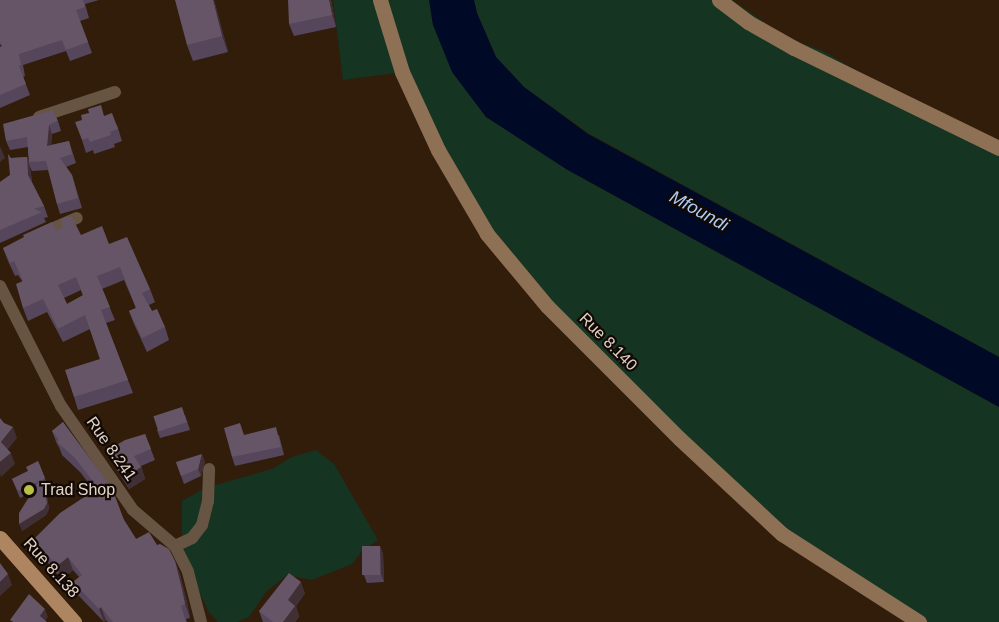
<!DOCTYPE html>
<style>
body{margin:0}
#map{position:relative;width:999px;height:622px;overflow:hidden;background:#311d0a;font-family:Helvetica,sans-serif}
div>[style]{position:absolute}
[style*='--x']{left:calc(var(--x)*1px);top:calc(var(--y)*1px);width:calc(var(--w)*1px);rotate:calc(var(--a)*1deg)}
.green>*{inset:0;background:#153522}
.water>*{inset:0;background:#000925}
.minor>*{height:12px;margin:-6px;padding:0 6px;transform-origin:6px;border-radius:6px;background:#675443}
.secondary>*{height:15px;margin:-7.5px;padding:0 7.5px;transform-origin:7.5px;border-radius:7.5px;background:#8e7054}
.primary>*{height:15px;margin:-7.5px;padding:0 7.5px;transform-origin:7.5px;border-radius:7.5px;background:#ad8561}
.wall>*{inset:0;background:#56465b}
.shaded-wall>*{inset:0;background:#412f36}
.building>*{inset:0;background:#655567;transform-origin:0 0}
.dots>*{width:16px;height:16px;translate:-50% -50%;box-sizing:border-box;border:3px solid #120904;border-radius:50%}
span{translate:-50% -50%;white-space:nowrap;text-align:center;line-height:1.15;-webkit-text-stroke:4.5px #120904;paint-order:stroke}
.street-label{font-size:16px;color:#e2d4c9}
.poi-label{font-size:16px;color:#e2d4c9}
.left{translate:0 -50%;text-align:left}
.water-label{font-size:18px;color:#accdf6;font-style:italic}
</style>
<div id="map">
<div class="green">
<i style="clip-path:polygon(333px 0,429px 0,433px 25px,566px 169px,999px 407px,999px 622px,919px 622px,782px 534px,680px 439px,487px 234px,402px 72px,343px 80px)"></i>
<i style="clip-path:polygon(474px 0,732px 0,787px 38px,823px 51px,923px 110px,999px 148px,999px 357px,588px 133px,524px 87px,496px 57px,477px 13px)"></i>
<i style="clip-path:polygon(316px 450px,334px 464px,378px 540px,362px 551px,352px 564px,312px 580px,287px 575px,266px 592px,249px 617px,237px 622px,218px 622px,208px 611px,182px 552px,182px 501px,205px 488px,272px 469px,292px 457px)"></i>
</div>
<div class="water">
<i style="clip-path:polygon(429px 0,474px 0,477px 13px,496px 57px,524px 87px,588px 134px,999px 357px,999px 407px,566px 169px,486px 117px,452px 72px,433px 25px)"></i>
</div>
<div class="minor">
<i style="--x:39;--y:117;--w:80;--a:-18.2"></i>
<i style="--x:40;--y:234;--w:40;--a:-23.4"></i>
<i style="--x:0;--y:286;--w:135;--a:63.1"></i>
<i style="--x:61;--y:406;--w:126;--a:55.3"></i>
<i style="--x:133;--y:510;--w:55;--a:40.6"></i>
<i style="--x:175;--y:546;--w:29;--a:63"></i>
<i style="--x:188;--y:572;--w:52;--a:75.4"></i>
<i style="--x:175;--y:546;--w:19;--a:-25"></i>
<i style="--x:192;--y:538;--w:16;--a:-52"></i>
<i style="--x:202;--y:525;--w:25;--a:-76"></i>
<i style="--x:208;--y:501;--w:32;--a:-88"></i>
</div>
<div class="secondary">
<i style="--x:380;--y:0;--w:75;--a:73"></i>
<i style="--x:402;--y:72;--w:86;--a:65.2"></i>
<i style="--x:438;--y:150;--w:97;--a:59.7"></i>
<i style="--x:487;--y:234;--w:94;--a:50.2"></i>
<i style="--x:547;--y:306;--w:188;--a:45"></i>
<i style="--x:680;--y:439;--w:139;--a:43"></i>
<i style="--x:782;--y:534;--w:163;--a:32.7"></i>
<i style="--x:719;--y:0;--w:36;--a:37"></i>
<i style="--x:748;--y:22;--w:53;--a:29.5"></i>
<i style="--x:794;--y:48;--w:228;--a:26"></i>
</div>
<div class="primary">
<i style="--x:0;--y:538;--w:112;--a:48.6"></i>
</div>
<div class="wall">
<i style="clip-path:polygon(0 0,99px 0,85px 4px,89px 18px,80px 21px,92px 53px,70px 61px,66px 51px,23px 65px,25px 76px,23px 77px,30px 95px,0 108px,0 47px,2px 46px,1px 45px,0 45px)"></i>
<i style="clip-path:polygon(213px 0,214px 0,228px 52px,193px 61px,187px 45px)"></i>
<i style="clip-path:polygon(331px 0,336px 27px,294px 36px,289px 24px)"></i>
<i style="clip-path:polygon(105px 116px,117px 125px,122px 141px,114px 144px,115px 147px,94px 154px,93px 150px,86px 153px,82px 140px,82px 120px)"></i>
<i style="clip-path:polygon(58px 121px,61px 131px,52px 134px,51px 145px,69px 141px,76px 163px,66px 167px,72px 175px,82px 208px,60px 214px,57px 204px,48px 170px,32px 171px,30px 167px,32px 182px,44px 206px,48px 217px,44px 218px,46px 222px,0 243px,0 182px,10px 175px,11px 158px,27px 157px,29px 162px,28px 147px,10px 150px,6px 141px)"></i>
<i style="clip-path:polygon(evenodd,56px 230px,81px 235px,109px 244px,150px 289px,155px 302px,149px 305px,152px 311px,165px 327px,169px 340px,147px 352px,134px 324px,129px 311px,136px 308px,124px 280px,102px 289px,115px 320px,106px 323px,133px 393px,78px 410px,74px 397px,100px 359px,90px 329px,63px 342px,47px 312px,28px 321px,23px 308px,22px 281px,18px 275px,15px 276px,8px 261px,3px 248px,56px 230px,81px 290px,83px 296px,67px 304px,64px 298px,81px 290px)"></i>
<i style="clip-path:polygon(185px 415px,190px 430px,160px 438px,157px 430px)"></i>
<i style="clip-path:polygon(63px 422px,136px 539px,157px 545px,175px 561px,180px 575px,187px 602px,190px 618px,186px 619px,187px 622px,108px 622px,106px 620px,104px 622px,78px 595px,73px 582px,79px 577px,73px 570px,62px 580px,39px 552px,34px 539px,94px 490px,80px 472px,62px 455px,59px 447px,57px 444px,52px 431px)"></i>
<i style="clip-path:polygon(145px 434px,155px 460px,141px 466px,145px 479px,129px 489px,112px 462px,108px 450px)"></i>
<i style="clip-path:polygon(279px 435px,284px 455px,235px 466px,232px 457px)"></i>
<i style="clip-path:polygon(38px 461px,47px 484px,45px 485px,49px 509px,46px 515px,22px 531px,32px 492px,20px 498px,12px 479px,28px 471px)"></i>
<i style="clip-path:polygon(176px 462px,205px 462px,201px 476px,184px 484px)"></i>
<i style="clip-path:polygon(380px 546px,383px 554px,384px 582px,367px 583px,364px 575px)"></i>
<i style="clip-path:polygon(305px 593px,296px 606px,299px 617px,295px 622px,263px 622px,259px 611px)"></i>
</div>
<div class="shaded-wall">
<i style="clip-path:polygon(213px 0,214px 0,228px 52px,222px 36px)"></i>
<i style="clip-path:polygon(329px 0,331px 0,336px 27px,332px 15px)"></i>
<i style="clip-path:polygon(49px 125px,52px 134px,50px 156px,47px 146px)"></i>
<i style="clip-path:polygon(0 146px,5px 158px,0 162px)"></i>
<i style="clip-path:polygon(27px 157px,30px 167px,32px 185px,28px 175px)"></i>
<i style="clip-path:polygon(13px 427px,17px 438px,5px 453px,1px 442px)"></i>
<i style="clip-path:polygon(11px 453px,15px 464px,1px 477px,0 474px,0 462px)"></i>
<i style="clip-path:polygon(202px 454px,205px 462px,201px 476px,198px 469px)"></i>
<i style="clip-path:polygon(141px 467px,145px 479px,129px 489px,124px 478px)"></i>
<i style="clip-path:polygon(43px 479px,45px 485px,49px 509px,46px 515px,22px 531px,19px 524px)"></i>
<i style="clip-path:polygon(380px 546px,383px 554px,384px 582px,381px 574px)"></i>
<i style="clip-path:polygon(68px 557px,73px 570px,62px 580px,57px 566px)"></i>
<i style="clip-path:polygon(175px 561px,180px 575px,187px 602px,190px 618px,185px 604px)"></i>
<i style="clip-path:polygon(8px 574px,12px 585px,0 596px,0 582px)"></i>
<i style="clip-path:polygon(301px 582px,305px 593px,296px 606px,299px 617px,295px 622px,283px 622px,288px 600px)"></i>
<i style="clip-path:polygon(101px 607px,106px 620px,104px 622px,99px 609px)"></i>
<i style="clip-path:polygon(45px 609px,48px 617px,44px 622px,40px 616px)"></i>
</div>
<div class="building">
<i style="clip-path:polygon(0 0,83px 0,85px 7px,76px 10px,88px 42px,66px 50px,62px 40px,19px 54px,21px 65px,19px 66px,26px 84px,0 95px,0 47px,2px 46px,0 42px)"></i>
<i style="clip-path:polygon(175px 0,213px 0,222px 36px,187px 45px)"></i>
<i style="clip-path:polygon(288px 0,329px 0,332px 15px,289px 24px)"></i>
<i style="clip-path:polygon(101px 105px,104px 116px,112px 113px,118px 129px,110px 132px,111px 135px,90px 142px,88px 138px,82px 140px,75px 122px,82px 120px,81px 115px,89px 113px,88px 109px)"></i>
<i style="clip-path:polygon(53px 110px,58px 121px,49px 125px,47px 146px,69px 141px,72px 154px,60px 158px,72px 175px,78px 198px,57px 204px,46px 161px,29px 162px,27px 137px,6px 141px,3px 124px)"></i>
<i style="clip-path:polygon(8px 154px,11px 158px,27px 157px,28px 175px,44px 206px,34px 209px,42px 212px,0 230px,0 182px,10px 175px)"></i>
<i style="clip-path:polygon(evenodd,65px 217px,72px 217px,81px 235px,102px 226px,109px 244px,127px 237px,150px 289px,142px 293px,152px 311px,157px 309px,165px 327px,142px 338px,129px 311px,136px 308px,120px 267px,97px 276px,110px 307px,101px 310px,128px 380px,74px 397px,65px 370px,100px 359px,85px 315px,58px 329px,43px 299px,23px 308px,16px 284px,23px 281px,14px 261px,10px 263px,3px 248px,24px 237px,23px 235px,52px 222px,56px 230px,63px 228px,61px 219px,65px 217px,76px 277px,83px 295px,67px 304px,58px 285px,76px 277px)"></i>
<i style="left:182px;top:407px;width:16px;height:30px;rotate:72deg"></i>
<i style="clip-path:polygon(0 418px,4px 423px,13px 427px,1px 442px,11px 453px,0 462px)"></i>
<i style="clip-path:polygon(63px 422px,112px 488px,124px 520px,136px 539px,149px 532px,157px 545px,160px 544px,169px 549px,175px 561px,182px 589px,185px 604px,181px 606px,186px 622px,113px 622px,101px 607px,99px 609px,73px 582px,82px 575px,68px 557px,57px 566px,34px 539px,60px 513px,98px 488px,75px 458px,57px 442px,59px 440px,52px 431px)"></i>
<i style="clip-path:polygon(240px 423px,244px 435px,276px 427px,281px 447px,232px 457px,224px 428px)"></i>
<i style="clip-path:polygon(145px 434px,151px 449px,134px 456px,141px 467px,124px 478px,108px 450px,125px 440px)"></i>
<i style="clip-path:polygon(202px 454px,198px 469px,181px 476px,176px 462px)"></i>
<i style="clip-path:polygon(38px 461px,45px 478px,43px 479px,47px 503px,44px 509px,19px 524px,19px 513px,39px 481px,18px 491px,12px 479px,28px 471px,26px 467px)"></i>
<i style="left:362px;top:546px;width:18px;height:29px"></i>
<i style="clip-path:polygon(0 563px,8px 574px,0 582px)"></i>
<i style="clip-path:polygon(289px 573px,301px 582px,288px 600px,295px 606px,283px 622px,273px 622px,259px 611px)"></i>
<i style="clip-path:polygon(29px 594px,45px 609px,40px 616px,47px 622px,13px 622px,10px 620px)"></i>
</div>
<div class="dots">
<i style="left:29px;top:490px;background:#b9c046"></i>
</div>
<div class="street-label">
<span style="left:608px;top:342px;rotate:45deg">Rue 8.140</span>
<span style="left:111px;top:449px;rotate:55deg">Rue 8.241</span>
<span style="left:51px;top:568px;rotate:48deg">Rue 8.138</span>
</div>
<div class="poi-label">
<span class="left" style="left:41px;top:490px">Trad Shop</span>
</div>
<div class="water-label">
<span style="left:699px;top:211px;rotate:29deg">Mfoundi</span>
</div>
</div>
